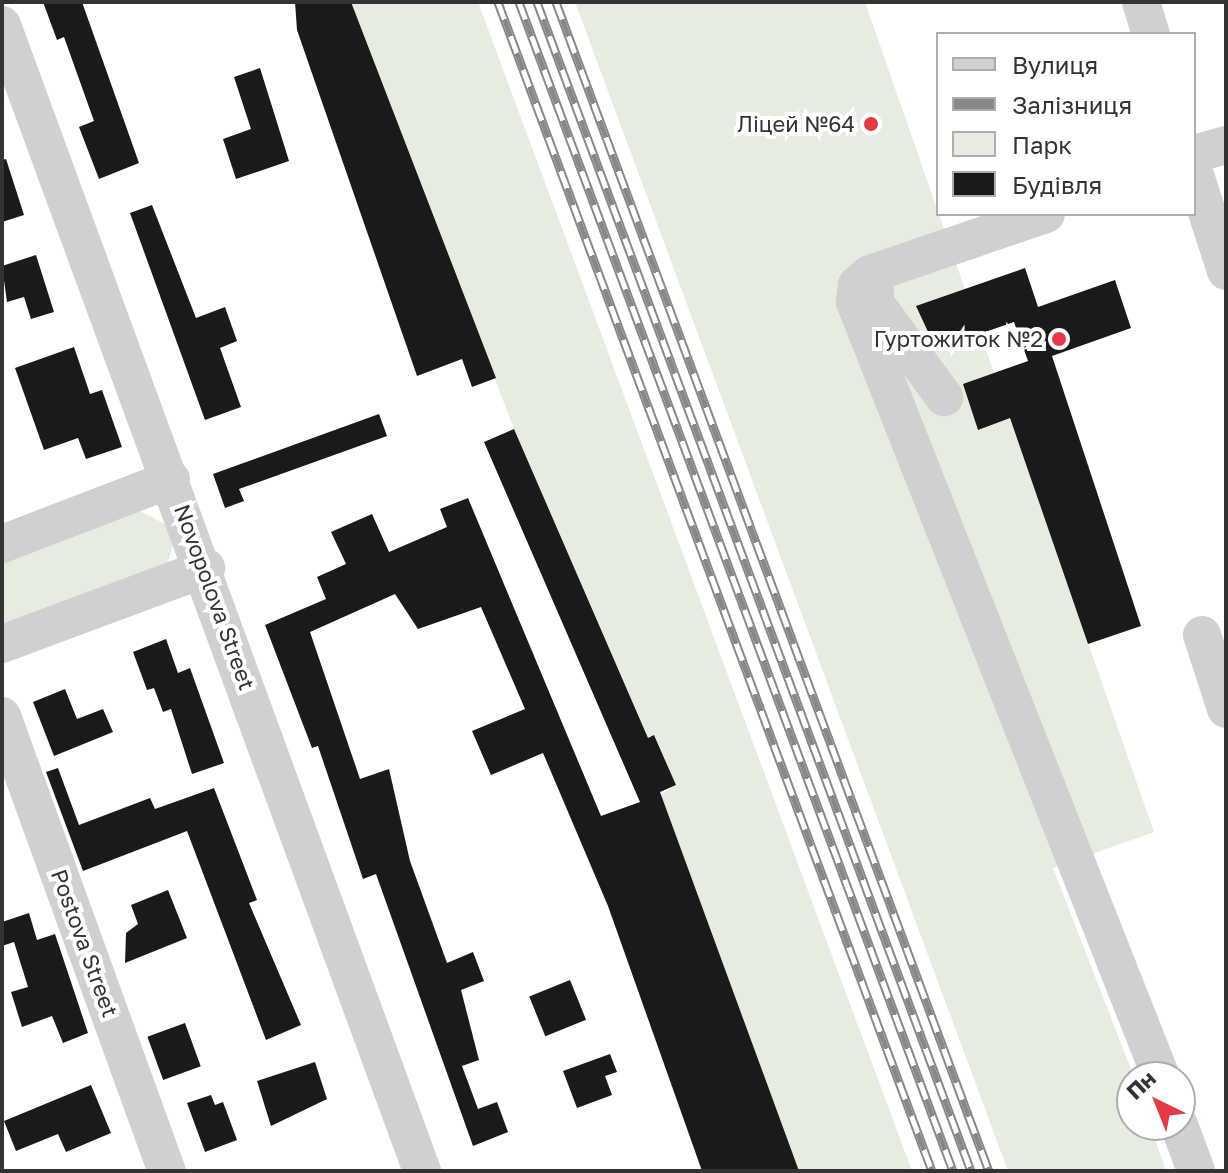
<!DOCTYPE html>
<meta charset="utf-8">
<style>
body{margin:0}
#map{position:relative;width:1228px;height:1173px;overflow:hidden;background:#fff;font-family:"Golos Text",sans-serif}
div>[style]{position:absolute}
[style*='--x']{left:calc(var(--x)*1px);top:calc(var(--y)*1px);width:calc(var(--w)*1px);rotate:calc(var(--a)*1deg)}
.green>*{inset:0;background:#e6ecdf}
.building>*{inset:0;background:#1a1a1a;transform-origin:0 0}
.minor>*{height:38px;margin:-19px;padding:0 19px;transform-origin:19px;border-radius:19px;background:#d0d0d0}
.rail>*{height:9px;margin-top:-4.5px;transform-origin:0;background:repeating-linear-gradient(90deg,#fff 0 18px,#888 0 36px);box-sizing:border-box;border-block:2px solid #888}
.dots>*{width:22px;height:22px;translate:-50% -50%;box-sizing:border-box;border:4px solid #fff;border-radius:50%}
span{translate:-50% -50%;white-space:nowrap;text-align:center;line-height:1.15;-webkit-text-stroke:8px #fff;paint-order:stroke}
.poi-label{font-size:22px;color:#333}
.right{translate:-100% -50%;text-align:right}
.street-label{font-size:22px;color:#333}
.frame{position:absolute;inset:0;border:4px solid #333;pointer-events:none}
.legend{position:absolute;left:936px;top:32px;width:260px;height:184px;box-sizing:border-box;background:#fff;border:2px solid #adadad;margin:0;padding:10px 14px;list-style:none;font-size:24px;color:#333}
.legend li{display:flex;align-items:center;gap:16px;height:40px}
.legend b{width:40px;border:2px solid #adadad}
.north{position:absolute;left:1116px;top:1061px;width:80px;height:80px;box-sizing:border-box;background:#fff;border:2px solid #adadad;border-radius:50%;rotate:317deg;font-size:22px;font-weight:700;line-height:32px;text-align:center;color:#333}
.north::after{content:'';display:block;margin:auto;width:28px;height:36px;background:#e63946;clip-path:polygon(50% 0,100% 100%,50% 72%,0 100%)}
</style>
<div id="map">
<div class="green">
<i style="clip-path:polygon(351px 2px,478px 2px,912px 1171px,799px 1171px,661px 795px,676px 785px,655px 736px,648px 738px,514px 429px)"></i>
<i style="clip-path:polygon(575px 2px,865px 2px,1154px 832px,1053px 868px,1134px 1077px,1132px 1125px,1150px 1125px,1166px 1171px,1008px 1171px)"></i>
<i style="clip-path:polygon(138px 510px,167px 525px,173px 544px,168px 563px,2px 630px,2px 559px)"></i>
</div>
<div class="building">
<i style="clip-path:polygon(43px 2px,82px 2px,139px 163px,99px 179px,79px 127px,94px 121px,64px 37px,57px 40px)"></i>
<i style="clip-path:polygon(295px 2px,351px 2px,496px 378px,472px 387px,462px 359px,417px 376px,297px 30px)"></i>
<i style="clip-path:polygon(260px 68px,289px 161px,236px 179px,223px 139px,251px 129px,234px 77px)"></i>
<i style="clip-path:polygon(6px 159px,24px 215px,2px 222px,2px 160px)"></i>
<i style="clip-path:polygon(152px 205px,196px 318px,225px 307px,237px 341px,220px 348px,241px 407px,205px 420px,130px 213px)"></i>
<i style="clip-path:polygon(36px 255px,54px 312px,31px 319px,24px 297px,7px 302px,2px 266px)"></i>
<i style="clip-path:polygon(1025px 268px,1038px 307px,1115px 280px,1131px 328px,1052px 356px,1141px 626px,1088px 644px,1010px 418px,978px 430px,963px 384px,1028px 361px,1014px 322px,936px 349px,916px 306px)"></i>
<i style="clip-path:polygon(74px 347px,90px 394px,102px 390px,122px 447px,86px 459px,78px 438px,44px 450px,15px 368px)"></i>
<i style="clip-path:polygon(379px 414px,387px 436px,239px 489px,244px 501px,225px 508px,213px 474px)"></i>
<i style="clip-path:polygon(514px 429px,648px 738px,654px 735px,676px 785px,660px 792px,799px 1171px,702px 1171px,608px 906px,543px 753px,491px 775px,472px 731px,525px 709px,481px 607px,418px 629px,395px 594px,310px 632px,360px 779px,389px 769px,410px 861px,447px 963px,473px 952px,484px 981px,461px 990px,479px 1060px,462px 1066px,478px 1109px,497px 1102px,508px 1132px,473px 1146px,376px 874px,363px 879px,318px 746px,312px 748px,265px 625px,326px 599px,317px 577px,346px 564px,331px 532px,372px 514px,389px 552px,447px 527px,440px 509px,468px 498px,601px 816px,640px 802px,484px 442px)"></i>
<i style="clip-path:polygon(166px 639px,178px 673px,190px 668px,224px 763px,192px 774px,171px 709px,163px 712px,154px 688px,147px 690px,133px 652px)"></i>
<i style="clip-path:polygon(65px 689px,77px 719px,103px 709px,113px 732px,54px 756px,33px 702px)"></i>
<i style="clip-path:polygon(58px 768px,79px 825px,150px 798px,155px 809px,214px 788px,257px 900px,249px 903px,301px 1025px,266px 1040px,187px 831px,83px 871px,46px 772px)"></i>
<i style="clip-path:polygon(168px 890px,187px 938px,125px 963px,126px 933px,138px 924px,131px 905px)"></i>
<i style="clip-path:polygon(29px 913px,37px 940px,55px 934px,88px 1033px,63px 1043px,52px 1016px,22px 1027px,11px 992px,28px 987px,14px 942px,2px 946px,2px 922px)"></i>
<i style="left:570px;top:980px;width:43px;height:44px;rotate:68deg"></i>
<i style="left:185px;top:1023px;width:46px;height:40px;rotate:70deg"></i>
<i style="clip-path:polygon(610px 1054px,617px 1072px,605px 1076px,612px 1095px,577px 1108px,563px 1071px)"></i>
<i style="clip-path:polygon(315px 1062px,327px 1099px,271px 1126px,257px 1081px)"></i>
<i style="clip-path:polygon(91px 1085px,111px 1133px,66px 1152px,58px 1134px,16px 1151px,4px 1121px)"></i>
<i style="clip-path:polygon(211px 1095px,215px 1105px,223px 1102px,237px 1140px,205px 1152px,187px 1103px)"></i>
</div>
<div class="minor">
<i style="--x:1141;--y:2;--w:34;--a:73"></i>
<i style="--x:2;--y:25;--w:1221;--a:69.87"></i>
<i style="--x:1194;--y:154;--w:33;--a:-16"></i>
<i style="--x:1194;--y:172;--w:104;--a:72.1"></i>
<i style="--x:1046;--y:214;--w:186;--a:161.2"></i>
<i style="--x:870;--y:274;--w:17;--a:140"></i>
<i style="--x:857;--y:285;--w:17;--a:97"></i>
<i style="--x:855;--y:302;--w:833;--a:68.45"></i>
<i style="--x:875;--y:286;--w:17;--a:90"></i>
<i style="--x:875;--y:303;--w:117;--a:53.7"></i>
<i style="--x:2;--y:544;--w:181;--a:-21"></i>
<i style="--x:1202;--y:635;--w:78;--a:72"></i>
<i style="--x:2;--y:644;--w:218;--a:-20.4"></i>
<i style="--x:2;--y:716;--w:484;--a:70.1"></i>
<i style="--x:1179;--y:1125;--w:49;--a:69.7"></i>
</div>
<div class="rail">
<i style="--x:498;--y:2;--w:1247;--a:69.63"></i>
<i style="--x:519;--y:2;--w:1247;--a:69.63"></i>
<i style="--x:537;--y:2;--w:1247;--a:69.63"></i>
<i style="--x:556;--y:2;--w:1247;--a:69.68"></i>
</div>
<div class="dots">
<i style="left:871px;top:124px;background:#e63946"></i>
<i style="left:1059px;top:339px;background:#e63946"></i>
</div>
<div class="poi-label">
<span class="right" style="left:855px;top:124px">Ліцей №64</span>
<span class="right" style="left:1043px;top:339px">Гуртожиток №2</span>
</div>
<div class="street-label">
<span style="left:215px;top:597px;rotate:70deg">Novopolova Street</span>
<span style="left:85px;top:943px;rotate:70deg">Postova Street</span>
</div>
<div class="frame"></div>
<ul class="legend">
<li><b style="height:10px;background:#d0d0d0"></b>Вулиця</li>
<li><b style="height:10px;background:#888"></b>Залізниця</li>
<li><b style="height:22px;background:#e6ecdf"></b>Парк</li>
<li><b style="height:22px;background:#1a1a1a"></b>Будівля</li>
</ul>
<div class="north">Пн</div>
</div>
